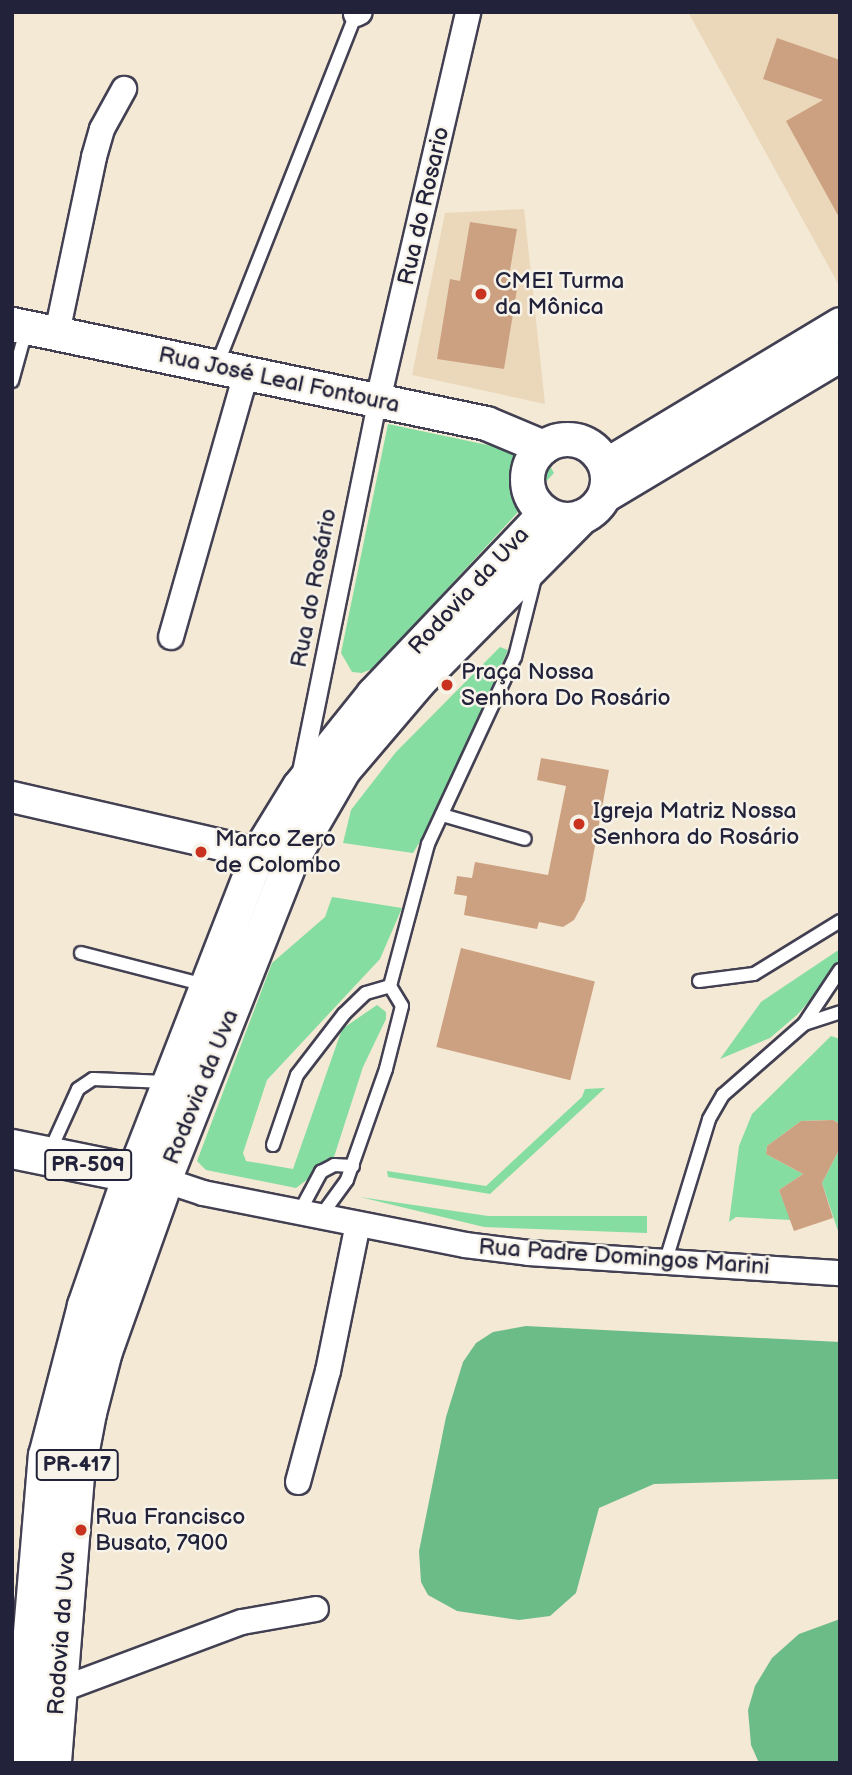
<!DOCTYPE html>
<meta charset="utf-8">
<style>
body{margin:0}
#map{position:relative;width:852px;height:1775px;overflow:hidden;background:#f4e9d5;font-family:"Balsamiq Sans",sans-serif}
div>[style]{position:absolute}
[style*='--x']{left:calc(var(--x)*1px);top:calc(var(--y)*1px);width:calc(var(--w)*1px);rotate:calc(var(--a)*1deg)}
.built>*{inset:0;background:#ebd8ba}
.green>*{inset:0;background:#86dda1}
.forest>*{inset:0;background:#6cbc87}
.building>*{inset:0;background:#cca181;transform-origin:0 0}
.roads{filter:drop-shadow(2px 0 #424052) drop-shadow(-2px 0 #424052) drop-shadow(0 2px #424052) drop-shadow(0 -2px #424052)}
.service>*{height:12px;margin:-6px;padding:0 6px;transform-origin:6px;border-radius:6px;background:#fff}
.pedestrian>*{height:18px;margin:-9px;padding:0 9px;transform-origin:9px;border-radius:9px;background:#fff}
.minor>*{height:24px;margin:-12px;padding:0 12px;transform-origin:12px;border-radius:12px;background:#fff}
.tertiary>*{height:30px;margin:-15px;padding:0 15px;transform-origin:15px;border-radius:15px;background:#fff}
.secondary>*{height:33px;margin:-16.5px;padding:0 16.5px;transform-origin:16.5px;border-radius:16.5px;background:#fff}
.secondary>.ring{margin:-16.5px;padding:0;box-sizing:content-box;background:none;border:33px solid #fff;border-radius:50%}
.primary>*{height:38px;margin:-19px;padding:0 19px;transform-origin:19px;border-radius:19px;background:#fff}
.dots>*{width:19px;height:19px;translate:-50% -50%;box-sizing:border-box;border:4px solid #f7f3e8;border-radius:50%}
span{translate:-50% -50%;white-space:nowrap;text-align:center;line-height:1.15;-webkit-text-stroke:5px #f7f3e8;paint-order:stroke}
.shield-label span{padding:2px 5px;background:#f7f3e8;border:2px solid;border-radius:5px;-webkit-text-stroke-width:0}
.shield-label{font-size:21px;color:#22223b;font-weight:700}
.street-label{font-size:23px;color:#22223b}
.poi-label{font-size:23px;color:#22223b}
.left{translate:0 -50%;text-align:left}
.frame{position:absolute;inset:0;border:14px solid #22223b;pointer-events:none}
</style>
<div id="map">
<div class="built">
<i style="clip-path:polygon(688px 12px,840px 12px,840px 287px)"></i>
<i style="clip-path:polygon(524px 209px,545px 404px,412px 375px,445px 213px)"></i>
</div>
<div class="green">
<i style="clip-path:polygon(388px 424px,545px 457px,554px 473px,374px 668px,362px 673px,352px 672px,341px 653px)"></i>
<i style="clip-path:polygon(500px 647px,508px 650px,438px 812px,413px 853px,343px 843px,351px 810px,396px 752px)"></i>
<i style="clip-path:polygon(332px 897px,402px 908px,380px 959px,267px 1080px,243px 1153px,246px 1161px,293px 1169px,342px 1029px,377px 1005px,386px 1012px,386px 1019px,363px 1067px,333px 1160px,296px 1188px,206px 1170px,197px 1161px,272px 963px,325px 917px)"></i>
<i style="clip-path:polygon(840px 949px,840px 966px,797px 1015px,770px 1038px,720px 1059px,761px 1002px)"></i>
<i style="clip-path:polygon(831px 1036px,840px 1039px,840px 1124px,833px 1120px,801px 1121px,767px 1146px,766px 1154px,803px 1174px,779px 1190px,791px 1220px,736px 1217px,729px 1222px,739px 1146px,752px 1114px)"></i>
<i style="clip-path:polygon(605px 1088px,490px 1194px,388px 1177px,387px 1171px,486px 1186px,582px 1097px,585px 1089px)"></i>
<i style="clip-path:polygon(840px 1148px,840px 1237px,822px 1183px)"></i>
<i style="clip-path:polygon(360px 1197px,488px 1216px,647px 1216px,647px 1233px,484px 1227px)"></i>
</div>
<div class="forest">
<i style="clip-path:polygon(526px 1326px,840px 1342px,840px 1479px,654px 1484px,599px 1508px,576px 1593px,550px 1616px,519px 1620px,457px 1611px,428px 1595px,421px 1582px,419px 1551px,446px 1417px,463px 1362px,476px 1343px,493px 1332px)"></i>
<i style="clip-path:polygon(840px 1619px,840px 1763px,759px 1763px,751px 1745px,748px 1710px,755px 1686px,772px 1658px,799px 1634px)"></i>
</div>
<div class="building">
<i style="clip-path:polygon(777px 38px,840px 60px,840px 219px,786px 121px,823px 100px,763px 79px)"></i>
<i style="clip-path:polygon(470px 222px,517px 229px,508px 282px,518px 283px,504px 369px,437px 359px,450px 279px,460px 281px)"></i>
<i style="clip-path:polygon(541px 758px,609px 770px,585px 900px,574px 920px,563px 927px,539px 922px,537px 929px,464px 915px,467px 896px,454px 894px,457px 876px,472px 878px,475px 862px,548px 875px,566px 786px,537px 780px)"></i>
<i style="left:461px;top:948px;width:138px;height:102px;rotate:14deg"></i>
<i style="clip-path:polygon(833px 1120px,840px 1124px,840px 1148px,822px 1183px,833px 1218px,794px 1231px,779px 1190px,803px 1174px,766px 1154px,767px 1146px,801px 1121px)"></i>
</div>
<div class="roads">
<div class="service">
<i style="--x:217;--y:365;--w:378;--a:-68.4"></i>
<i style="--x:12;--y:381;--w:56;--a:-74.5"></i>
<i style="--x:442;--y:815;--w:86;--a:16.1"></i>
<i style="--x:81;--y:953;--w:128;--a:14.5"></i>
<i style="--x:699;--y:981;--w:55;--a:-7.3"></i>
<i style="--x:754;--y:974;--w:101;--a:-31.6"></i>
<i style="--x:390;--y:986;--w:147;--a:-75"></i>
<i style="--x:428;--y:844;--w:206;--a:-65.1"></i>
<i style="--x:515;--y:657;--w:86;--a:-75.8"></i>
<i style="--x:804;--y:1024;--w:38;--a:-18"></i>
<i style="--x:273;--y:1145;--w:74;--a:-71.1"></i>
<i style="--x:297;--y:1075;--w:77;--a:-52.4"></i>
<i style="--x:344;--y:1014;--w:30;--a:-44"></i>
<i style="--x:366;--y:993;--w:25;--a:-16"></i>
<i style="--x:390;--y:986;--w:23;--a:59"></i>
<i style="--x:402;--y:1006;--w:65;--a:104.3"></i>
<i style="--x:386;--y:1069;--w:118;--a:109.4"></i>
<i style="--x:347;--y:1180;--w:46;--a:126.1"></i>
<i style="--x:49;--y:1153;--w:70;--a:-65.6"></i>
<i style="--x:78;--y:1089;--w:18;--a:-34"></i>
<i style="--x:93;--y:1079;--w:73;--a:2.4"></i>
<i style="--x:299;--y:1213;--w:47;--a:-61.8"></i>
<i style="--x:321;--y:1172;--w:15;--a:-28"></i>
<i style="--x:334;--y:1165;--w:19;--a:3"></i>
<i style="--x:666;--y:1260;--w:147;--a:-73"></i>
<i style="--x:709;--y:1119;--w:28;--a:-60"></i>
<i style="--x:723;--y:1095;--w:108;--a:-41.2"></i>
<i style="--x:804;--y:1024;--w:65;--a:-56.3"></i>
</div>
<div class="pedestrian">
<i style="--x:302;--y:772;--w:380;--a:-78.5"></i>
</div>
<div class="minor">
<i style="--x:356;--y:14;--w:4;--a:-27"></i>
<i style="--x:57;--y:333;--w:180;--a:-78.1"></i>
<i style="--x:94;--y:157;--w:29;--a:-74"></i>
<i style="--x:102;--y:129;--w:46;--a:-61.2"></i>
<i style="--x:378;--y:400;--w:398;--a:-76.9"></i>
<i style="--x:171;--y:637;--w:274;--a:-74.1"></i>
<i style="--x:164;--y:1180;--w:41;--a:18.4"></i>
<i style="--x:203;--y:1193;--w:267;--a:11.2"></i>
<i style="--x:465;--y:1245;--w:64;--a:7.1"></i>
<i style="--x:529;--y:1253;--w:312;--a:3.7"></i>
<i style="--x:298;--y:1482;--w:115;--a:-74.9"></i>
<i style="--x:328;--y:1371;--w:150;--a:-78.5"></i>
<i style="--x:57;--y:1691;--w:197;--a:-20.5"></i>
<i style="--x:242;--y:1622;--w:75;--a:-10"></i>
</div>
<div class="tertiary">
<i style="--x:604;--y:465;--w:275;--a:-31"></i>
<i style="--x:601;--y:500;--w:279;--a:-30.9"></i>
<i style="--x:12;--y:797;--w:274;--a:12.9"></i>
</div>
<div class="secondary">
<i style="--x:12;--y:324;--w:484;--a:11.8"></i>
<i style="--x:486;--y:423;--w:62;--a:22.8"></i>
<i class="ring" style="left:527px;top:439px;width:47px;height:47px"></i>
<i style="--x:133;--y:1174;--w:347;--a:-68.7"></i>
<i style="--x:259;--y:851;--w:76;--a:-58.4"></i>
<i style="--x:299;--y:786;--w:118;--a:-51.2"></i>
<i style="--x:373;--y:694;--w:250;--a:-46.5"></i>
<i style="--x:164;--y:1180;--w:342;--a:-68.4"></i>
<i style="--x:290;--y:862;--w:108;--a:-59.9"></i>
<i style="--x:344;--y:769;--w:114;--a:-49.6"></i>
<i style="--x:418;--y:682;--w:233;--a:-45.3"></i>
</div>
<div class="primary">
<i style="--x:12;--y:1149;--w:155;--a:11.5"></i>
<i style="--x:164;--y:1180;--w:182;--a:109.6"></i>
<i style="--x:103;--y:1351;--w:64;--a:104.5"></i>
<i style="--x:87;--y:1413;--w:64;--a:100.8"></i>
<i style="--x:75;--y:1476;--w:288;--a:94.6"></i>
<i style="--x:22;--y:1763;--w:308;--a:-85.2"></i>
<i style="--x:48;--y:1456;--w:155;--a:-75.4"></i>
<i style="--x:87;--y:1306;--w:140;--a:-70.8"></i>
</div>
</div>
<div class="dots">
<i style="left:481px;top:294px;background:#c8321e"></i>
<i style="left:447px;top:685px;background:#c8321e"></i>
<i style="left:579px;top:824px;background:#c8321e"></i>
<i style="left:201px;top:852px;background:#c8321e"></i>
<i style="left:81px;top:1530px;background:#c8321e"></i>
</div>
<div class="shield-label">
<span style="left:88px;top:1165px">PR-509</span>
<span style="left:77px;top:1465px">PR-417</span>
</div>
<div class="street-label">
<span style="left:424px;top:206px;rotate:-77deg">Rua do Rosario</span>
<span style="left:279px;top:380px;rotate:12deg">Rua José Leal Fontoura</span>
<span style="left:314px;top:588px;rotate:-79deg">Rua do Rosário</span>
<span style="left:469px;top:591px;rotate:-47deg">Rodovia da Uva</span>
<span style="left:201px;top:1087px;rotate:-68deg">Rodovia da Uva</span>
<span style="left:624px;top:1257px;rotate:4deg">Rua Padre Domingos Marini</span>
<span style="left:62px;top:1633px;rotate:-86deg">Rodovia da Uva</span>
</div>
<div class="poi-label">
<span class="left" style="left:495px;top:294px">CMEI Turma<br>da Mônica</span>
<span class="left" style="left:461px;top:685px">Praça Nossa<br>Senhora Do Rosário</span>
<span class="left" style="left:593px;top:824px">Igreja Matriz Nossa<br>Senhora do Rosário</span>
<span class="left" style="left:215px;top:852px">Marco Zero<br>de Colombo</span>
<span class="left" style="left:95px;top:1530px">Rua Francisco<br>Busato, 7900</span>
</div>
<div class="frame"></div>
</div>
